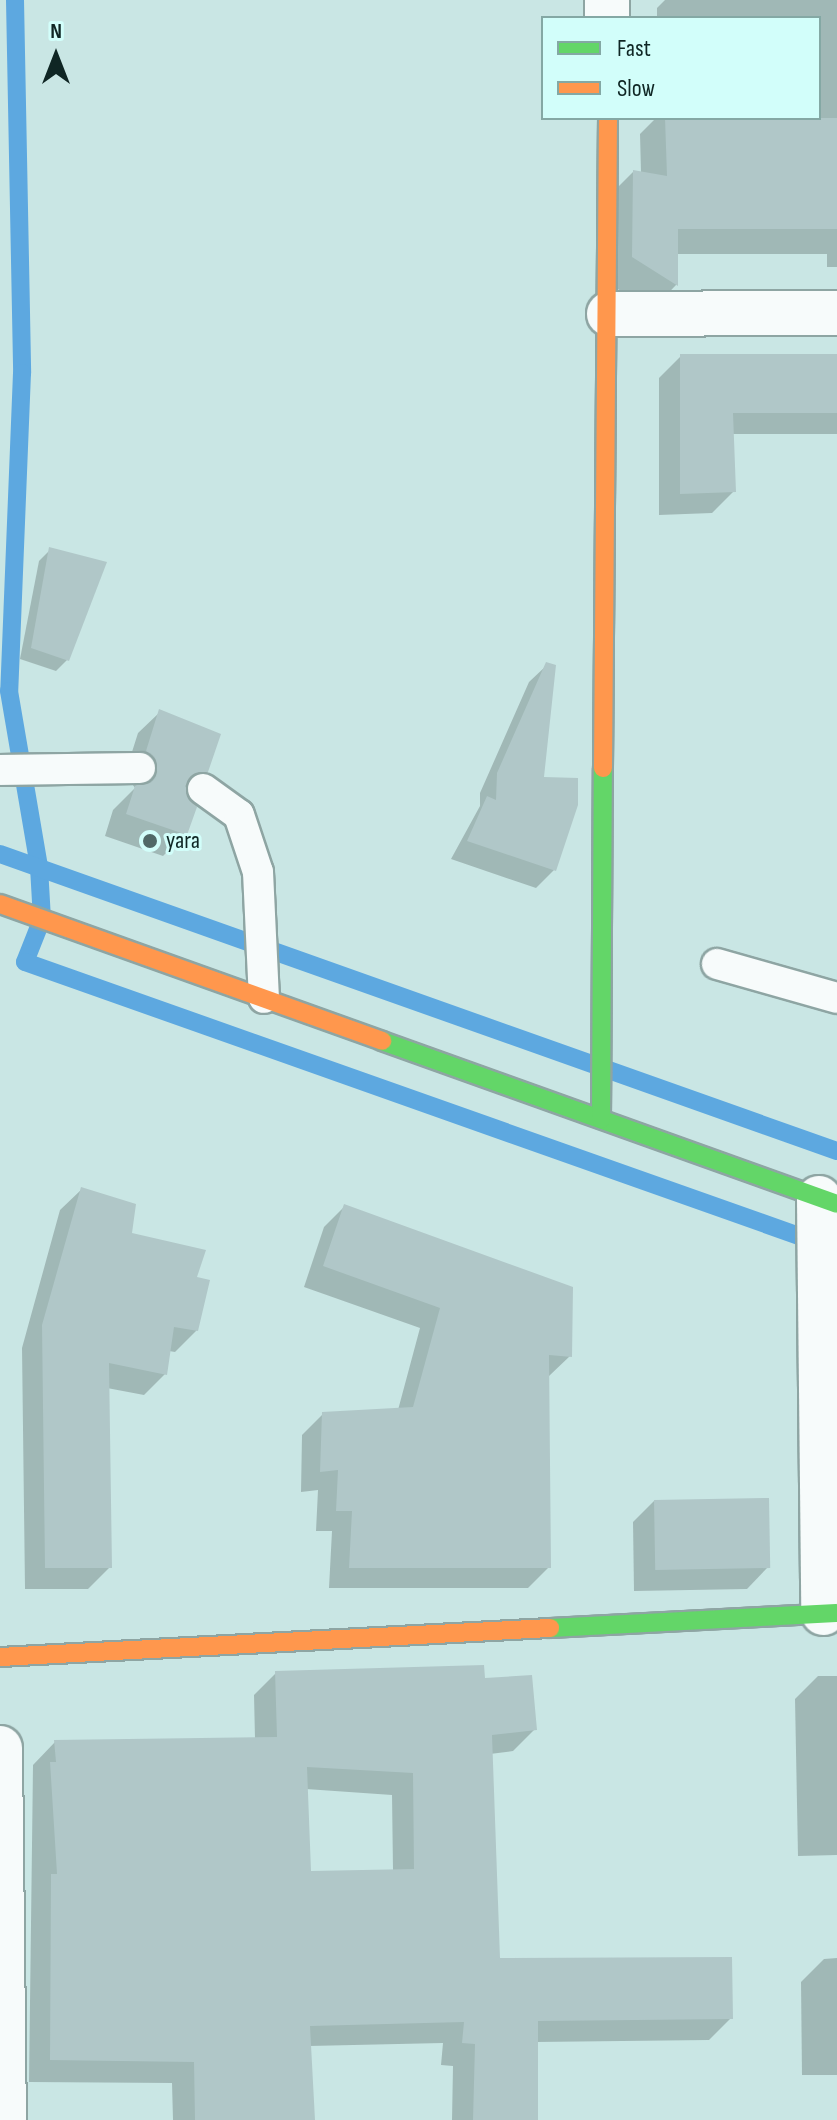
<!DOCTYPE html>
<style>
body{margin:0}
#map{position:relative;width:837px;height:2120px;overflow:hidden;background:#c9e6e4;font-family:"Sofia Sans Condensed",sans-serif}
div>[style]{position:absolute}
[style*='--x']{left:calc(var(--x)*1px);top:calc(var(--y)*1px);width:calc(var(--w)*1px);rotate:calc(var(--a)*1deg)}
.shadow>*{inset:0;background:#0003}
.stream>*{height:18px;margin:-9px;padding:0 9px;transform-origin:9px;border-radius:9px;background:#5da8e0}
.building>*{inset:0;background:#b0c7c8;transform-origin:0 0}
.roads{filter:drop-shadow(2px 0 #8ea5a3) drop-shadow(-2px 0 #8ea5a3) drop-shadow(0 2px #8ea5a3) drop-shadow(0 -2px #8ea5a3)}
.lane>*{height:30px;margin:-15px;padding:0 15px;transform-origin:15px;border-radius:15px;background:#f7fbfb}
.street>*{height:44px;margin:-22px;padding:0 22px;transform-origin:22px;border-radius:22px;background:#f7fbfb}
.fast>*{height:18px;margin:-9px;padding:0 9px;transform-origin:9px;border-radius:9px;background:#63d668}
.slow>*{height:18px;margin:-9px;padding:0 9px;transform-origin:9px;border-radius:9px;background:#ff974d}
.dots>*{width:22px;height:22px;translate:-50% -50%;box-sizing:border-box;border:4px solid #d2fefa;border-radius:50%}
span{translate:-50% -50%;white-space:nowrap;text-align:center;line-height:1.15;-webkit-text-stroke:6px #d2fefa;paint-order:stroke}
.poi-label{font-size:24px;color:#0f2624}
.left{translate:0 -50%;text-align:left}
.legend{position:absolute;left:541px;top:16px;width:280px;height:104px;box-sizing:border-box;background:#d2fefa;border:2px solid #84a8a4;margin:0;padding:10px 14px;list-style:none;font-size:24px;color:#0f2624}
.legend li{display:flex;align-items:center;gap:16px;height:40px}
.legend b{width:40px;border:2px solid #84a8a4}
.north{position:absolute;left:16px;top:16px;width:80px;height:80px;-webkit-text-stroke:6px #d2fefa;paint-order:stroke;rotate:0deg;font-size:22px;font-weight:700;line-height:32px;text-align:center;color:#0f2624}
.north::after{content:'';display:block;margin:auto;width:28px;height:36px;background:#0f2624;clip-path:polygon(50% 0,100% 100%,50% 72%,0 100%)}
</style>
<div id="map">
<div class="shadow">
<i style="clip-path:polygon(665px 0,837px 0,837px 267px,827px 267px,827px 254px,676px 254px,676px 285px,652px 310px,608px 283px,608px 197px,633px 172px,641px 173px,640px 134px,656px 118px,819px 118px,819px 18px,657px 18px,657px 8px)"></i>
<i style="clip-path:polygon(837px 354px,837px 434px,731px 434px,734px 491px,712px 513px,659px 515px,659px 378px,681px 356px)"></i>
<i style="clip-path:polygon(50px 550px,67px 660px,56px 671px,20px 659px,39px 561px)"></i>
<i style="clip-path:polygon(547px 665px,542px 779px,576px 805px,554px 870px,536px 888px,451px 859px,480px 806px,480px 793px,529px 682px)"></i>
<i style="clip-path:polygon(160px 712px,207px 771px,186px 792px,185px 834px,163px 856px,105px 836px,113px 810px,135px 788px,125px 774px,138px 733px)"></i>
<i style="clip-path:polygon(82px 1189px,130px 1234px,194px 1279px,197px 1330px,175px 1352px,169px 1351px,165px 1374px,144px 1395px,107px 1388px,110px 1567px,88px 1589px,25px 1589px,22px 1348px,60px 1210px)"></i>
<i style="clip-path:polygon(345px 1206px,570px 1356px,549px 1376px,549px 1567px,528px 1588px,329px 1588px,332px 1531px,316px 1531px,318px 1490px,301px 1492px,302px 1435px,323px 1414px,398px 1410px,420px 1328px,304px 1287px,324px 1227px)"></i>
<i style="clip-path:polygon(654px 1501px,768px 1567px,747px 1589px,634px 1591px,633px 1522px)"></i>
<i style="clip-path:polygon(evenodd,276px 1673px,483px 1680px,535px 1729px,513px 1751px,490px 1754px,498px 1960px,731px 2018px,709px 2040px,536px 2042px,536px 2120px,452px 2120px,453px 2066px,441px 2065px,443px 2043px,309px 2046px,313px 2120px,173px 2120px,172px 2083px,29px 2082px,33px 1765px,55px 1742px,255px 1739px,254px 1695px,276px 1673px,306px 1789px,392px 1795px,393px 1871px,309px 1873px,306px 1789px)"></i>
<i style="clip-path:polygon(818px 1676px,837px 1676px,837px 1855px,798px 1856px,795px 1699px)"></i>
<i style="clip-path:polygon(837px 1958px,837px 2075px,802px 2075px,801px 1982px,824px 1959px)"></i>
</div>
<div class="stream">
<i style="--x:15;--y:0;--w:373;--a:88.9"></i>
<i style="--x:22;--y:373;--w:318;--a:92.3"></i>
<i style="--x:9;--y:691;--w:179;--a:80.3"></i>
<i style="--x:39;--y:867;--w:52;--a:86.7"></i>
<i style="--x:42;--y:919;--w:46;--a:111.6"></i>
<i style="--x:25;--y:962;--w:842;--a:19.49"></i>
<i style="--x:0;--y:854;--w:888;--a:19.54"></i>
</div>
<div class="building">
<i style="clip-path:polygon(665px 118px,837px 118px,837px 229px,678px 229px,678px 286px,632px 257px,633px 170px,667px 176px)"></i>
<i style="clip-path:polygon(680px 354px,837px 354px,837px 413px,733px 413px,736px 492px,680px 494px)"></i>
<i style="clip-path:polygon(49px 547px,107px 562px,69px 661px,31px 648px)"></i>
<i style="clip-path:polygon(546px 662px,556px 665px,544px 777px,578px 778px,578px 805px,556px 871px,467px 841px,487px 796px,496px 800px,497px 773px)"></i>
<i style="clip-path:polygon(159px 709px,221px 734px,208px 772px,195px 773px,185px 786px,197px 807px,187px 835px,126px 814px,135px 786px,156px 776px,156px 760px,146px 751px)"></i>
<i style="clip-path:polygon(81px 1187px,136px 1204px,132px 1233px,206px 1250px,197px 1277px,210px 1280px,198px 1331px,174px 1327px,167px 1375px,109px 1363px,112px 1568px,45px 1568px,42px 1325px)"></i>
<i style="clip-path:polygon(344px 1204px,573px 1287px,572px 1357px,549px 1355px,551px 1568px,349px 1568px,352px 1511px,336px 1511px,338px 1470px,320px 1472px,322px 1412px,413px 1407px,440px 1308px,323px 1266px)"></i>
<i style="left:769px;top:1498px;width:70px;height:115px;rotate:89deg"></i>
<i style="clip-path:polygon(evenodd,484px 1665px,485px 1678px,532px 1675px,537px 1730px,492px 1735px,500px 1958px,732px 1957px,733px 2019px,538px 2021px,538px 2120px,473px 2120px,475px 2044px,462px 2043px,464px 2022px,310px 2026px,315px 2120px,195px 2120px,194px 2062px,50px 2060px,51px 1874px,57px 1874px,50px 1762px,56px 1762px,54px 1740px,277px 1737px,275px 1671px,484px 1665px,307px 1767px,413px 1773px,414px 1869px,311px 1871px,307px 1767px)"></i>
</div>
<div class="roads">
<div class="lane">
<i style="--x:0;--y:770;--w:140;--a:-0.8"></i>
<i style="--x:203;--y:789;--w:44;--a:35.8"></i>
<i style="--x:239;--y:815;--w:60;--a:71.6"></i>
<i style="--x:258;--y:872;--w:126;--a:87.3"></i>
<i style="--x:717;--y:964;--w:125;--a:15.8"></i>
</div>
<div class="street">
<i style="--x:607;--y:0;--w:18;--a:90"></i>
<i style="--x:609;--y:314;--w:228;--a:-0.3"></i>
<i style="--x:819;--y:1198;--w:415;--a:89.4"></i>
<i style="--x:0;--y:1748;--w:372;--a:89.4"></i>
</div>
<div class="fast">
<i style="--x:382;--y:1041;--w:483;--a:19.7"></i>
<i style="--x:601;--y:1119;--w:351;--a:-89.7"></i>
<i style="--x:550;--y:1628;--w:287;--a:-3"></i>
</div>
<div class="slow">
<i style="--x:603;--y:768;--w:650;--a:-89.56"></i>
<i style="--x:0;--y:904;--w:406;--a:19.7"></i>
<i style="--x:0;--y:1657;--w:551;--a:-3.02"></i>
</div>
</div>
<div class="dots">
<i style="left:150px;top:841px;background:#506967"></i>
</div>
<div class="poi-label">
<span class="left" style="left:166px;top:841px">yara</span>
</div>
<ul class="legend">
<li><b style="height:10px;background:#63d668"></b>Fast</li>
<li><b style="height:10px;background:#ff974d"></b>Slow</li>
</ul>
<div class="north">N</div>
</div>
